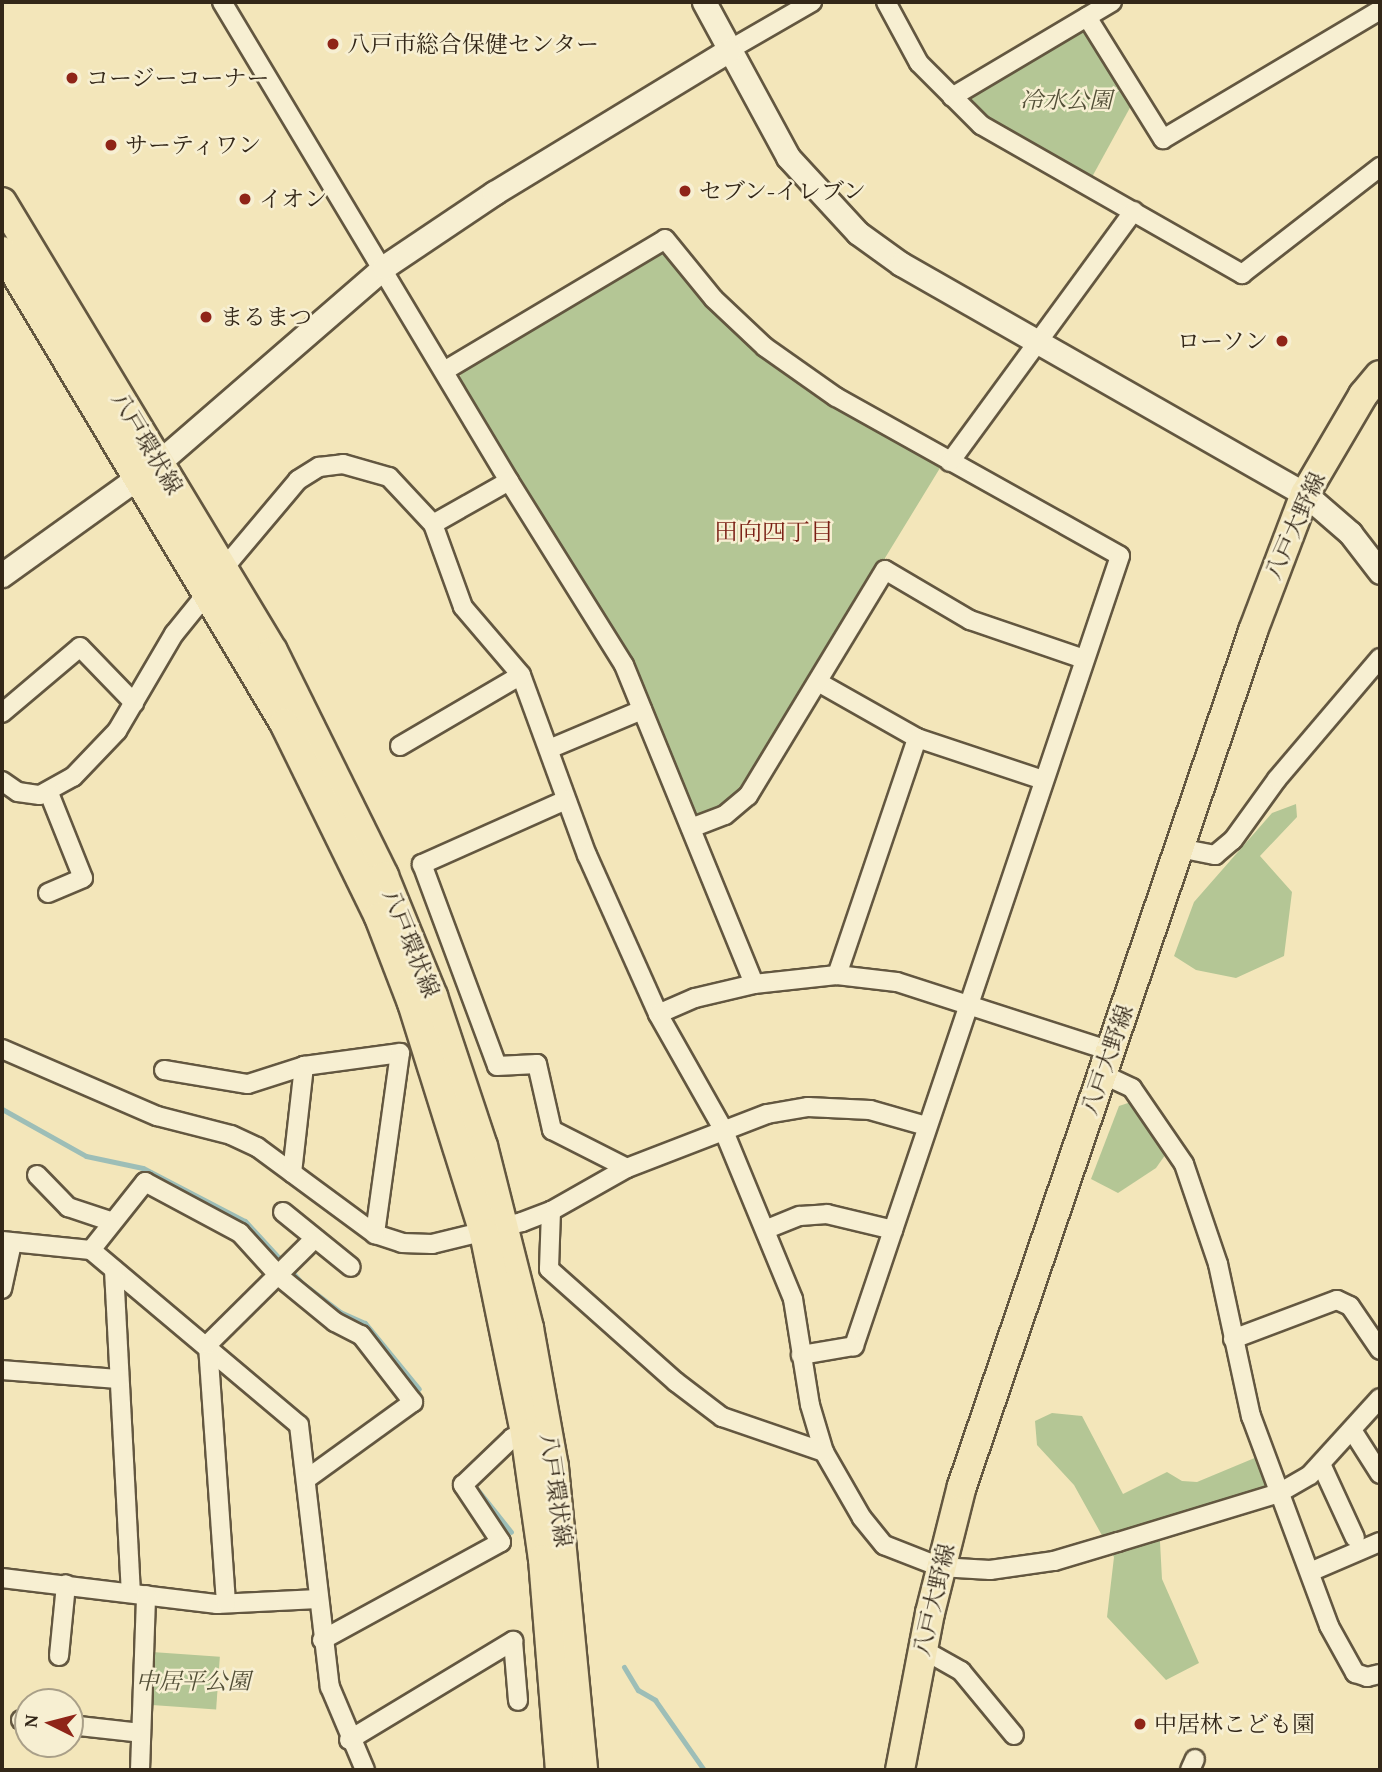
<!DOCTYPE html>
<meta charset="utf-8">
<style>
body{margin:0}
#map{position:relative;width:1382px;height:1772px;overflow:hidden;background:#f3e6ba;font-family:"Gentium Book Plus","Noto Serif JP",serif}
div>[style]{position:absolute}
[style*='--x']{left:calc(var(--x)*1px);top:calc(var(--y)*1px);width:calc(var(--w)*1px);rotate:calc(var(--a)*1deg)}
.green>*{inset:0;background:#b4c695;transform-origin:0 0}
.stream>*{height:5px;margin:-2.5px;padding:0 2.5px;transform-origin:2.5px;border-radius:2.5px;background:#9dbeb7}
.roads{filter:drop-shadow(2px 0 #635740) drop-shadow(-2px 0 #635740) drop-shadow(0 2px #635740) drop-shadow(0 -2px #635740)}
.minor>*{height:18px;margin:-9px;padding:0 9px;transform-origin:9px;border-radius:9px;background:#f7efd2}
.tertiary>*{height:23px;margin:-11.5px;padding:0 11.5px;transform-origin:11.5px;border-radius:11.5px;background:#f7efd2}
.primary>*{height:28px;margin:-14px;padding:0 14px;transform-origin:14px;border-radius:14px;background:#f3e6ba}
.dots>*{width:19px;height:19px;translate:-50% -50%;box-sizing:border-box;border:4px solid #f7efd2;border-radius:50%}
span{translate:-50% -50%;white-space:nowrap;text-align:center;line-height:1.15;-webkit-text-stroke:5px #f7efd2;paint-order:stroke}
.poi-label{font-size:23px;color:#332718}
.left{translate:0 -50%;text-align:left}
.right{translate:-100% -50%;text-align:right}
.park-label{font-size:23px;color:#534f37;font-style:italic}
.street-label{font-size:23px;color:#332718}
.neighbourhood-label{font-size:24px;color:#7a1f14}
.frame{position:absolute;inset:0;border:4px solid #332718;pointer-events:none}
.north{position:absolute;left:14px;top:1688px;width:70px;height:70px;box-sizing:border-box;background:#f7efd2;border:2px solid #a99f88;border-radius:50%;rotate:276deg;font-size:19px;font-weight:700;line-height:28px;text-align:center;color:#332718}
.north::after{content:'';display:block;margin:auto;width:24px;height:32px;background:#8f2418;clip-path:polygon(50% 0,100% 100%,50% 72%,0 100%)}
</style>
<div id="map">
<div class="green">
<i style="clip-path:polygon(1078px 30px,1088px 32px,1132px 104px,1092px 177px,979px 114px,971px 104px,972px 94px)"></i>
<i style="clip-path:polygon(658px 254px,668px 255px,716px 315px,794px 380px,940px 468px,742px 792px,703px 816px,693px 814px,604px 620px,459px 382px,461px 372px)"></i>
<i style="clip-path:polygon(1296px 804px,1297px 817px,1260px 856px,1292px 892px,1284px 956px,1236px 978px,1196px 970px,1174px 956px,1194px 902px,1272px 813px)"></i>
<i style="clip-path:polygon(1134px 1101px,1168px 1151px,1156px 1168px,1118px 1193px,1091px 1179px,1119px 1106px)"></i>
<i style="clip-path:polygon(1052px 1413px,1082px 1416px,1123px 1494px,1167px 1472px,1182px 1481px,1197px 1482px,1257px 1457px,1267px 1488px,1159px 1523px,1162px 1579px,1199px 1663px,1166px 1680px,1107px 1617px,1114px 1557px,1074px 1485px,1037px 1445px,1035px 1421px)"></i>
<i style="left:152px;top:1652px;width:68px;height:53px;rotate:4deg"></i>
</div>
<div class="stream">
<i style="--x:2;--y:1109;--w:96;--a:29.2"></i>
<i style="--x:86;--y:1156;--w:58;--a:11.9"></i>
<i style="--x:143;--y:1168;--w:115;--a:27.5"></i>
<i style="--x:245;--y:1221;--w:84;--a:47.4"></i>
<i style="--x:302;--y:1283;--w:48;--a:37.3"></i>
<i style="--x:340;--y:1312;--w:27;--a:24"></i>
<i style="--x:365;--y:1323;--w:85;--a:50.7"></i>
<i style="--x:473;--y:1484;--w:61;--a:51.6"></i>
<i style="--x:624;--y:1667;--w:27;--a:59"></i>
<i style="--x:638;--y:1690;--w:20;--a:30"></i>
<i style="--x:655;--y:1700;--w:85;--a:55"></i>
</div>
<div class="roads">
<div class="minor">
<i style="--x:222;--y:2;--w:558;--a:59.07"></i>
<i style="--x:509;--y:481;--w:87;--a:150.5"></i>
<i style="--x:886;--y:2;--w:69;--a:61.6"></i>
<i style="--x:919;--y:63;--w:88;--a:45"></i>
<i style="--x:981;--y:125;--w:301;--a:29.7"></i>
<i style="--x:1242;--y:274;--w:175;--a:-37.8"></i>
<i style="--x:1087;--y:17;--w:144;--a:58.1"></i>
<i style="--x:1163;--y:139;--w:252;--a:-30.7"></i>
<i style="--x:729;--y:50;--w:96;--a:-30"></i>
<i style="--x:952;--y:97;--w:186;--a:-30.7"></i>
<i style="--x:444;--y:371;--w:257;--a:-30.8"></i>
<i style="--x:665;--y:239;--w:77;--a:50.8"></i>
<i style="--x:714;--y:299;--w:70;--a:43.3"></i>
<i style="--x:765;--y:347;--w:87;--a:35.2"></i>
<i style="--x:836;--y:397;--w:325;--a:29.2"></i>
<i style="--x:1120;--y:556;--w:834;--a:108.61"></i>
<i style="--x:854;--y:1346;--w:54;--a:170.4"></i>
<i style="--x:950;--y:462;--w:311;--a:-53.8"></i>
<i style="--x:509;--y:481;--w:217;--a:58"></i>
<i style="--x:624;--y:665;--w:344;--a:67.8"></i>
<i style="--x:224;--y:568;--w:115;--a:-49.9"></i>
<i style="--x:298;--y:480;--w:25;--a:-32"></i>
<i style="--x:319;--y:467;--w:24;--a:-7"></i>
<i style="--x:343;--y:464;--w:48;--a:15.8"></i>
<i style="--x:389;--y:477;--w:64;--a:46.9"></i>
<i style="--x:433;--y:524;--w:88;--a:70.1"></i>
<i style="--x:463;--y:607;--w:89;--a:49.5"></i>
<i style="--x:521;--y:675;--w:192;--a:69.9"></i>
<i style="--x:587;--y:855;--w:174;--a:65.9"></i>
<i style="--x:658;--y:1014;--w:132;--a:60.5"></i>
<i style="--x:723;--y:1129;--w:184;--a:67.6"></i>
<i style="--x:793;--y:1299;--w:107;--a:80.9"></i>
<i style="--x:810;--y:1405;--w:49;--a:73.4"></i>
<i style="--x:824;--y:1452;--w:76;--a:60.1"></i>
<i style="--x:862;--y:1518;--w:35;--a:51"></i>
<i style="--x:884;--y:1545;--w:60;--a:21.4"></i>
<i style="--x:940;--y:1567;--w:50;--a:3.4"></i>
<i style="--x:990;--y:1570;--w:65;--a:-8"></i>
<i style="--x:1054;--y:1561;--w:67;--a:-16.5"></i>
<i style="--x:1118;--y:1542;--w:168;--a:-16.9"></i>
<i style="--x:1279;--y:1493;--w:36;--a:-30"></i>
<i style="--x:1310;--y:1475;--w:104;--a:-47.7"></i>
<i style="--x:818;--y:682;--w:114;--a:29.5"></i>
<i style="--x:917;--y:738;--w:133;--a:18.4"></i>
<i style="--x:2;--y:713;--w:102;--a:-40.2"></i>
<i style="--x:80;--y:647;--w:78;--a:46"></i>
<i style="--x:400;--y:746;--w:140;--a:-30.4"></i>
<i style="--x:549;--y:749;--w:101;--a:-22.8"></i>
<i style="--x:2;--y:781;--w:19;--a:35"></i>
<i style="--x:18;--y:792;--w:22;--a:8"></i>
<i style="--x:40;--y:795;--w:38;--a:-29"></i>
<i style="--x:73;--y:777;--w:64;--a:-46.3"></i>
<i style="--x:117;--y:731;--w:113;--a:-59.6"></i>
<i style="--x:174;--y:634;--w:54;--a:-51"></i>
<i style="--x:566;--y:800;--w:158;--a:156"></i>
<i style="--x:422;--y:864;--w:215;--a:69.6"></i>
<i style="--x:497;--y:1066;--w:40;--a:-2.9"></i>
<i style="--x:537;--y:1064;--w:68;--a:77.2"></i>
<i style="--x:552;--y:1130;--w:84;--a:26.9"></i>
<i style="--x:691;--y:828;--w:36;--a:-21"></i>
<i style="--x:725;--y:815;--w:30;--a:-40"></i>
<i style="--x:748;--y:796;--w:264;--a:-58.8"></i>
<i style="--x:885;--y:570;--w:99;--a:30.5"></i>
<i style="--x:970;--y:620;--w:120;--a:18.9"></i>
<i style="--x:1179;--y:848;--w:37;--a:11"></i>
<i style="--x:1215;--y:855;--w:23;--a:-40"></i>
<i style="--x:1233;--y:840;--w:75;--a:-54.2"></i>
<i style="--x:1277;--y:779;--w:159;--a:-49.6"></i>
<i style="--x:48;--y:893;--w:38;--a:-23"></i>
<i style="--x:83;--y:878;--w:92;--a:-111.8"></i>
<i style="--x:837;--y:975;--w:250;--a:-71.3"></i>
<i style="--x:658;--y:1014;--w:40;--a:-23.4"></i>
<i style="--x:695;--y:998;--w:61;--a:-13.3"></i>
<i style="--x:754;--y:984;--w:83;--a:-6.2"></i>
<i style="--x:837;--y:975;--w:60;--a:6.7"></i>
<i style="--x:897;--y:982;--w:224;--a:17.9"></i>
<i style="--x:2;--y:1049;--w:169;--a:23.4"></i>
<i style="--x:157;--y:1116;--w:76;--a:14.4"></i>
<i style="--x:231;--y:1135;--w:29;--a:25"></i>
<i style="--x:257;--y:1147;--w:147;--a:36.4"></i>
<i style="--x:375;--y:1234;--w:28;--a:18"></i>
<i style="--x:402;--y:1243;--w:30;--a:2"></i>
<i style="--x:432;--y:1244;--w:93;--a:-13.7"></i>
<i style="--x:522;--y:1222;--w:31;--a:-21"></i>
<i style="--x:551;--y:1211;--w:87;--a:-29.5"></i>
<i style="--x:627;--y:1168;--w:150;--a:-21.1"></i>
<i style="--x:767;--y:1114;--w:42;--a:-9.7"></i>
<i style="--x:808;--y:1107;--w:62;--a:2.8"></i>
<i style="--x:870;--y:1110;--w:58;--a:15.9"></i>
<i style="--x:164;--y:1070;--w:85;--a:9.5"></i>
<i style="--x:248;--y:1084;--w:59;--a:-17.8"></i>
<i style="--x:304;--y:1066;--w:97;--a:-7.7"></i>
<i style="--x:400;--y:1053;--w:183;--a:97.9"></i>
<i style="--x:1102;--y:1074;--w:33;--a:25"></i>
<i style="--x:1132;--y:1088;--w:92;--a:55.6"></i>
<i style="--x:1184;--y:1164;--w:106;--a:71.2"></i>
<i style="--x:1218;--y:1264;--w:156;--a:77.8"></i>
<i style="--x:1251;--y:1416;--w:224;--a:69.6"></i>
<i style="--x:1329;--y:1626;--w:54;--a:61"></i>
<i style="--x:1355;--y:1673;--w:13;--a:18"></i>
<i style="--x:1367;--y:1677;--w:13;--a:-13"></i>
<i style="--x:292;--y:1173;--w:108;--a:-83.6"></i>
<i style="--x:37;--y:1175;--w:45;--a:45.9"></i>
<i style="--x:68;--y:1207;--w:47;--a:18.4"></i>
<i style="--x:551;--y:1211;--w:58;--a:92"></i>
<i style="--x:549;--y:1269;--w:170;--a:41.7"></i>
<i style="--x:676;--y:1382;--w:58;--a:37.3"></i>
<i style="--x:722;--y:1417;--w:108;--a:18.9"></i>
<i style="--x:283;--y:1212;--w:87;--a:39"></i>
<i style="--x:767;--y:1229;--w:35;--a:-22"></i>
<i style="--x:800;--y:1216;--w:27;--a:-4"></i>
<i style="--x:827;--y:1214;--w:68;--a:13.6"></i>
<i style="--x:2;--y:1241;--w:89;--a:5.8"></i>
<i style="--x:91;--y:1250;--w:272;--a:40.1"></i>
<i style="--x:299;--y:1425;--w:264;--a:83.3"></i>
<i style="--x:330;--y:1687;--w:90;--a:67.1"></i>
<i style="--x:91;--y:1250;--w:87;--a:-51.5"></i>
<i style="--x:145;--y:1182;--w:108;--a:28.2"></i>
<i style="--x:240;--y:1233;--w:59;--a:47.7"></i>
<i style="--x:280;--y:1277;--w:71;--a:39.3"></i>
<i style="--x:335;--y:1322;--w:29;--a:27"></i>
<i style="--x:361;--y:1335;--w:85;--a:52.2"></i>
<i style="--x:413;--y:1402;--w:130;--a:144.1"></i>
<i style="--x:114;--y:1270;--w:323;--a:87"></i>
<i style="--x:2;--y:1289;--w:47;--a:-77.7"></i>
<i style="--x:1233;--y:1339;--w:111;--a:-20.6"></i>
<i style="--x:1337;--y:1300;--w:14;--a:25"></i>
<i style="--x:1350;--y:1306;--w:53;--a:55.7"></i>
<i style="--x:2;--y:1370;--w:117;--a:4.4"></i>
<i style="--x:1352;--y:1430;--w:52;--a:57.5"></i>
<i style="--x:1321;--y:1464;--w:81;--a:65.3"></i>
<i style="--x:1310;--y:1572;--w:76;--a:-23.2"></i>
<i style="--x:2;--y:1578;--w:217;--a:6.9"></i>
<i style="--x:217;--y:1604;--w:101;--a:-2.8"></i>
<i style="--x:226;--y:1603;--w:260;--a:-94"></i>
<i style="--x:208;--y:1344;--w:149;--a:-44.7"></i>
<i style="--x:322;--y:1640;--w:204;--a:-28.7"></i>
<i style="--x:501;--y:1542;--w:69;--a:-123.7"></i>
<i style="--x:463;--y:1485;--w:68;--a:-43.8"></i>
<i style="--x:512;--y:1438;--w:14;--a:-21"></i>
<i style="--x:922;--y:1649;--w:45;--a:29.4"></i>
<i style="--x:961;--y:1671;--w:83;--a:50.4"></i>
<i style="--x:59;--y:1656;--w:72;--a:-84.4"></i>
<i style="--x:21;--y:1720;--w:7;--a:0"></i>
<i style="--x:70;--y:1725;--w:71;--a:6.4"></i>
<i style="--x:349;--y:1740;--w:192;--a:-31.1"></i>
<i style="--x:513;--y:1641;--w:60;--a:85.2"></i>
<i style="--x:140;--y:1770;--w:175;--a:-88"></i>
<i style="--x:1190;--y:1770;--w:12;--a:-66"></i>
</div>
<div class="tertiary">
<i style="--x:704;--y:2;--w:176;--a:61.5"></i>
<i style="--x:788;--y:157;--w:103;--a:47.4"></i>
<i style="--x:858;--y:233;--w:53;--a:35.8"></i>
<i style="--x:901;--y:264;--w:465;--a:29.7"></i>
<i style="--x:1305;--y:494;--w:60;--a:40.9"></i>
<i style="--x:1350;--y:533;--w:49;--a:52.4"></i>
<i style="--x:2;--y:575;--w:192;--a:-35.7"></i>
<i style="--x:158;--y:463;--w:299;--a:-40.9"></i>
<i style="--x:384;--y:267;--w:133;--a:-33.9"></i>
<i style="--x:494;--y:193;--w:275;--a:-31.3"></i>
</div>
<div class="primary">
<i style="--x:2;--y:202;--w:524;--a:58.89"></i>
<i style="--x:273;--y:651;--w:251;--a:63.7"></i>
<i style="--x:384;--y:876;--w:130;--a:67.8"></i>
<i style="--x:433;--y:996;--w:158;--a:71.6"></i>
<i style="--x:483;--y:1146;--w:188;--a:75.8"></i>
<i style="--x:529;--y:1328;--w:141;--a:79.8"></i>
<i style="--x:554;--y:1467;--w:304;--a:84.5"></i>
<i style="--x:2;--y:251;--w:550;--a:59.14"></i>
<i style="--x:284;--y:723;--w:216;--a:63.9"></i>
<i style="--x:379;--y:917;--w:92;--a:69"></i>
<i style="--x:412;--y:1003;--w:241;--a:72.6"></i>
<i style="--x:484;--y:1233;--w:204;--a:78.4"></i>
<i style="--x:525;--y:1433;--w:127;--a:81.9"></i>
<i style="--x:543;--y:1559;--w:212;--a:85.4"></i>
<i style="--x:900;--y:1770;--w:160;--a:-79.2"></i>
<i style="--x:930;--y:1613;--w:131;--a:-75.9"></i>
<i style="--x:962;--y:1486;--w:903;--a:-71.2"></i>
<i style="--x:1253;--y:631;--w:147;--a:-69.2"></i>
<i style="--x:1305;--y:494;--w:115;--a:-59.6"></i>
<i style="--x:1363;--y:395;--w:26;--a:-50"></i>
</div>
</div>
<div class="dots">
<i style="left:333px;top:44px;background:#8f2418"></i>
<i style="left:72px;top:78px;background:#8f2418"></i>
<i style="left:111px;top:145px;background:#8f2418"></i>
<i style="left:685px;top:191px;background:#8f2418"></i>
<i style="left:245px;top:199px;background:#8f2418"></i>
<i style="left:206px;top:317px;background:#8f2418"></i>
<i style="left:1282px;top:341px;background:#8f2418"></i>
<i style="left:1140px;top:1724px;background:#8f2418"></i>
</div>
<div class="poi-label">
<span class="left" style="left:347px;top:44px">八戸市総合保健センター</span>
<span class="left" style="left:86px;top:78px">コージーコーナー</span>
<span class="left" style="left:125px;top:145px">サーティワン</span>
<span class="left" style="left:699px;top:191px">セブン-イレブン</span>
<span class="left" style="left:259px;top:199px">イオン</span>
<span class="left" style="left:220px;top:317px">まるまつ</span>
<span class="right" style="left:1268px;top:341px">ローソン</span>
<span class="left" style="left:1154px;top:1724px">中居林こども園</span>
</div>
<div class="park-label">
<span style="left:1066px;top:100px">冷水公園</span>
<span style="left:193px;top:1681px">中居平公園</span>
</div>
<div class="street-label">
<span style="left:147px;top:443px;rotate:59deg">八戸環状線</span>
<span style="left:1295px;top:526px;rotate:-66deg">八戸大野線</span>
<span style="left:411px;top:943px;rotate:68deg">八戸環状線</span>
<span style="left:1107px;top:1060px;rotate:-71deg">八戸大野線</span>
<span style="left:556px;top:1490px;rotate:82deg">八戸環状線</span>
<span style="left:934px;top:1600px;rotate:-77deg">八戸大野線</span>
</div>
<div class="neighbourhood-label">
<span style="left:774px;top:532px">田向四丁目</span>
</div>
<div class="frame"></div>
<div class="north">N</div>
</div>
